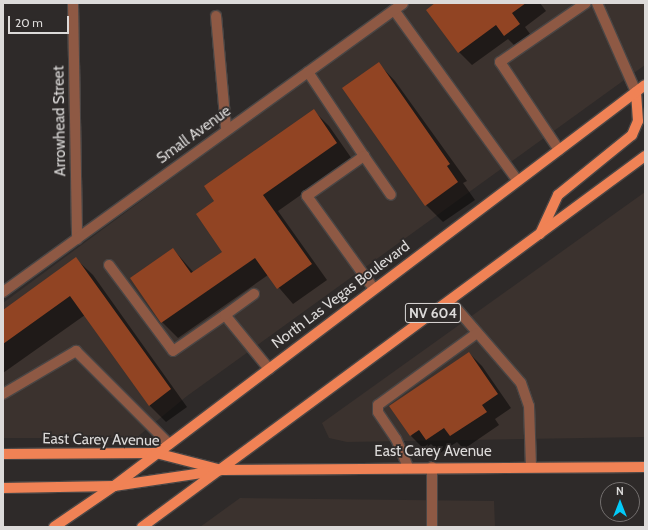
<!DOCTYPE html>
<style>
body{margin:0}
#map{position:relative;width:648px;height:530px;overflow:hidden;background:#2e2a29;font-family:Cabin,sans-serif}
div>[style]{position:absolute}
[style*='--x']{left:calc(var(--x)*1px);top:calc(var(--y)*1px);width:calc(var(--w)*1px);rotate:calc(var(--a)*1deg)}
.built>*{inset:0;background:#3b322e}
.shadow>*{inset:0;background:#0007}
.building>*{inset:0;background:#914423}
.roads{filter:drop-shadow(1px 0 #4a4645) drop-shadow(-1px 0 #4a4645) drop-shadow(0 1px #4a4645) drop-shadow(0 -1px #4a4645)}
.minor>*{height:10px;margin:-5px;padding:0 5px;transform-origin:5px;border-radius:5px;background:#8e5944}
.major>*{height:10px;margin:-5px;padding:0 5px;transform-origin:5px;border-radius:5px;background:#f08255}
span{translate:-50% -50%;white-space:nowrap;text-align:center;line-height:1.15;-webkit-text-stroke:3.5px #2e2a29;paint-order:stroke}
.shield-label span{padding:1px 3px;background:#2e2a29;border:1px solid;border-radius:3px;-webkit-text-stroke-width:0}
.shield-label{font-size:14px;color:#dcdad9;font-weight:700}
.street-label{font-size:15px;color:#dcdad9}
.frame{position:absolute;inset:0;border:4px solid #dcdad9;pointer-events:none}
.north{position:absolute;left:600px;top:482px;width:40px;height:40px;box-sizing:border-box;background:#2e2a29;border:1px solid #74706f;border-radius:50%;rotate:0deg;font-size:11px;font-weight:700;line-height:16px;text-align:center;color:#dcdad9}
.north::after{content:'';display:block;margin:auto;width:14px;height:18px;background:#03cbf9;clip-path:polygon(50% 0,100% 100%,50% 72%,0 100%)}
.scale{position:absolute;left:8px;top:16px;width:61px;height:18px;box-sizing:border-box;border:2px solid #dcdad9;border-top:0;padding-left:5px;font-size:12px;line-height:14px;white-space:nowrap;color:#dcdad9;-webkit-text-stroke:3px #2e2a29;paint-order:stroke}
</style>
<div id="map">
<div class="built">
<i style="clip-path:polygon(409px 3px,645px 3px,645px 65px,187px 396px,136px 438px,3px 438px,3px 303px)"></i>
<i style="clip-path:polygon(645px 192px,645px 437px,347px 442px,329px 438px,322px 423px)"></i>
<i style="clip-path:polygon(240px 498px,494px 501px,495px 527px,200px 527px)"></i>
</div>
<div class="shadow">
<i style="clip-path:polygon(437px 3px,540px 3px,546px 11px,525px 27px,533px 38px,518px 49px,508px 39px,472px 65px,459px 52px)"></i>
<i style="clip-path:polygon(379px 64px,395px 81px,467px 181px,463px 183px,475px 200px,443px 222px,426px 205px)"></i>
<i style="clip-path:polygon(314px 111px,329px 126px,352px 159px,278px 211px,327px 280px,293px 304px,268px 275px,178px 338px,162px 322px,173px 249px,194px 273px,224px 252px,216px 201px)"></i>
<i style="clip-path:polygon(76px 259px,93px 275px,187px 407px,166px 422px,149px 405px,85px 315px,3px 373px,3px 311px)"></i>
<i style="clip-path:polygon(469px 353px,482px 366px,511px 408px,495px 419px,499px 425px,464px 449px,457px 442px,440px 453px,431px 444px,424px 449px,411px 436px)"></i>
</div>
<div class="building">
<i style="clip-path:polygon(435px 3px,526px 3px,512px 13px,520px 24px,504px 36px,496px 25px,458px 53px,426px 10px)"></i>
<i style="clip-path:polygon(379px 62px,450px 164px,447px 166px,458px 182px,425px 206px,342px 88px)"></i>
<i style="clip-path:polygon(314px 109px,337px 143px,263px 195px,312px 264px,277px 289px,255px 258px,161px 323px,130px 278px,173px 248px,191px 273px,222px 252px,196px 214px,214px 201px,204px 186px)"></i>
<i style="clip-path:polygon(76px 257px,171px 389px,149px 406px,70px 296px,3px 344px,3px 310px)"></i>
<i style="clip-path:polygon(469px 352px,498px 394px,482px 405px,487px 412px,450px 436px,444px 428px,426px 440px,419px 430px,410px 436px,389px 406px)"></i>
</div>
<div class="roads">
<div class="minor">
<i style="--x:73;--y:3;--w:236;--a:89"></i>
<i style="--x:597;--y:3;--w:97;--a:66.3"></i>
<i style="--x:394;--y:10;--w:211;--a:54.1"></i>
<i style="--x:216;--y:16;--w:113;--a:84.9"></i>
<i style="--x:308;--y:72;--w:101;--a:56.3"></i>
<i style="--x:559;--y:150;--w:106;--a:-123.8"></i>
<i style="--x:500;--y:62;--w:104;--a:-34.5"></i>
<i style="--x:109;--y:265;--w:107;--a:53.3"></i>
<i style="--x:173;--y:351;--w:63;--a:-34.7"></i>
<i style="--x:225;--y:315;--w:70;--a:50.8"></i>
<i style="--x:374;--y:289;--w:115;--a:-125.8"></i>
<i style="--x:307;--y:196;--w:70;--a:-35.1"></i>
<i style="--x:364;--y:156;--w:47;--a:55.3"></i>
<i style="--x:3;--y:292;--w:493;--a:-35.8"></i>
<i style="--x:450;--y:301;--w:108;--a:49.1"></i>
<i style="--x:521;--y:383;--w:24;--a:71"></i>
<i style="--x:529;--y:406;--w:61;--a:88.1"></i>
<i style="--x:225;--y:315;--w:36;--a:-36"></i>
<i style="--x:3;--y:394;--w:85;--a:-30.5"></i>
<i style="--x:76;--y:351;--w:132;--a:45"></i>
<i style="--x:408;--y:467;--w:30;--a:-113"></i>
<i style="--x:396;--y:439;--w:32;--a:-124"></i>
<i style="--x:378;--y:412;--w:7;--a:-90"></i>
<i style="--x:378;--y:405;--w:122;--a:-36"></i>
<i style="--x:432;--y:527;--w:60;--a:-90"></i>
</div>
<div class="major">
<i style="--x:540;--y:234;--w:43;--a:-65.2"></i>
<i style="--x:558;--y:195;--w:95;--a:-39"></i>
<i style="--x:632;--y:135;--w:15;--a:-67"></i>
<i style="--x:638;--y:121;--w:29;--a:-94"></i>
<i style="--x:3;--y:454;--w:153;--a:-0.4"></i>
<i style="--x:156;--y:453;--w:64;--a:14.5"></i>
<i style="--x:3;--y:488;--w:111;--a:-1"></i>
<i style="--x:114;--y:486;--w:109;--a:-8.4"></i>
<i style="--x:222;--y:470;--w:423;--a:-0.4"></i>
<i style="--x:54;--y:527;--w:73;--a:-34.3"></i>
<i style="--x:114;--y:486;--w:665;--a:-37.06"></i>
<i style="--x:142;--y:527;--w:625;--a:-36.41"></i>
</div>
</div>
<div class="shield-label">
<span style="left:433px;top:313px">NV 604</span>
</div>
<div class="street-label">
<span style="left:60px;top:121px;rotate:-91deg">Arrowhead Street</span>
<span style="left:194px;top:135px;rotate:-36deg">Small Avenue</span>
<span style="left:341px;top:295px;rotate:-37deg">North Las Vegas Boulevard</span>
<span style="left:101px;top:440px;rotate:1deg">East Carey Avenue</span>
<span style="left:433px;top:452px">East Carey Avenue</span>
</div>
<div class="frame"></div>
<div class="north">N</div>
<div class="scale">20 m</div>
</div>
